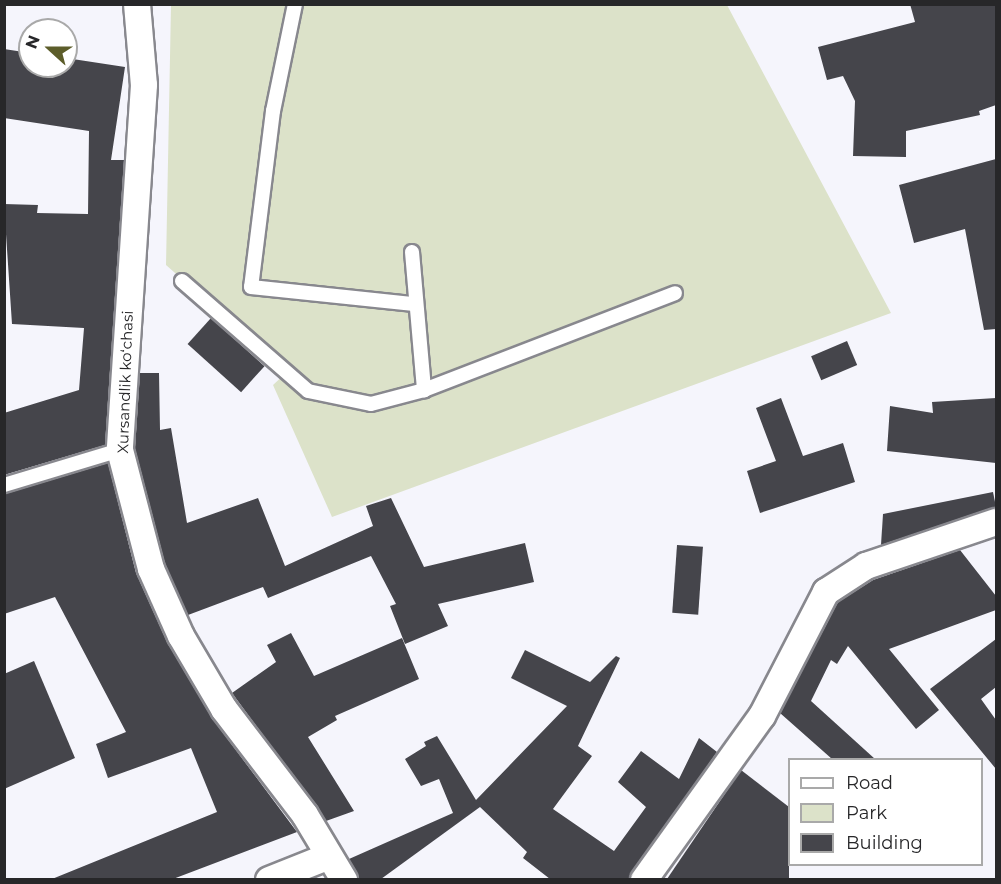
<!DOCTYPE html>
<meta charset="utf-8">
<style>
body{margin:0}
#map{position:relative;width:1001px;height:884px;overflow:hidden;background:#f5f5fc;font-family:Montserrat,sans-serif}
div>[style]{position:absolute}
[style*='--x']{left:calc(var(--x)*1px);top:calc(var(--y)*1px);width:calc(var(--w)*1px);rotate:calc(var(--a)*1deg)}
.green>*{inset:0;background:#dce2c9}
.building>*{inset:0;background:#45454b;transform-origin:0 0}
.roads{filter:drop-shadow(2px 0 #88888e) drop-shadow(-2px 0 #88888e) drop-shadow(0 2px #88888e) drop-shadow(0 -2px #88888e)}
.service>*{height:14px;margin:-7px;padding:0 7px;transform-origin:7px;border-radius:7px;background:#fff}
.minor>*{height:26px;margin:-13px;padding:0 13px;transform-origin:13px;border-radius:13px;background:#fff}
span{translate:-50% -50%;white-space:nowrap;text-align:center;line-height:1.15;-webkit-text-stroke:6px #fff;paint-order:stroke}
.street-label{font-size:15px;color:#272729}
.frame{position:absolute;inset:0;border:6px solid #272729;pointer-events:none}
.legend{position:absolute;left:788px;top:758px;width:195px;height:108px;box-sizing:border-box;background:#fff;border:2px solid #a9a9a9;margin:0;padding:8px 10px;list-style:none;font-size:18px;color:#272729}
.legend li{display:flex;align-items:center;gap:12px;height:30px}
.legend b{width:30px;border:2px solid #a9a9a9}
.north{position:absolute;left:18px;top:18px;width:60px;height:60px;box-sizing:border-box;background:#fff;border:2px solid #a9a9a9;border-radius:50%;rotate:291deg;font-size:16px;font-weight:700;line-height:24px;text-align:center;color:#272729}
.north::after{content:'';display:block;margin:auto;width:21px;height:27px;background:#5c5d2a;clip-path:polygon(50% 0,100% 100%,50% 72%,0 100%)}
</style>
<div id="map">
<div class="green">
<i style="clip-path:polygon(171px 5px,727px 5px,891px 313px,332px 517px,273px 385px,287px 372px,166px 265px)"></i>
</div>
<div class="building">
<i style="clip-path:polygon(910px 4px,996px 4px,996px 105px,979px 111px,980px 115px,906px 131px,906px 157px,853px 156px,855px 101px,843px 76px,827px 80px,818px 47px,915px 22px)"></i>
<i style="clip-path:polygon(4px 49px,30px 53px,30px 66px,66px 66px,66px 58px,125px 67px,111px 160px,124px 160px,105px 445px,4px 475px,4px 413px,79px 390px,84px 328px,12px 324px,4px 204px,38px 205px,37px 213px,88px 214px,89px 131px,4px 118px)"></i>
<i style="clip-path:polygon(996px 159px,996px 329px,984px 330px,965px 229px,914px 243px,899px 185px)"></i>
<i style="left:211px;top:318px;width:72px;height:35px;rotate:42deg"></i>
<i style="left:847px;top:341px;width:26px;height:39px;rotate:67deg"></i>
<i style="clip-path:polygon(140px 373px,159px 373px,160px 430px,171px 428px,187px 523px,258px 498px,285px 566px,373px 526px,366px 506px,391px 498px,424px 567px,525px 543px,534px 582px,438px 604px,448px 626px,405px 644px,390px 606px,396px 604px,371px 556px,268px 598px,263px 587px,188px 615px,165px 564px,135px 449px)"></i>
<i style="clip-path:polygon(781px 398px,803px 456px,843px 443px,855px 482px,760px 513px,747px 471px,776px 461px,756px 408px)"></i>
<i style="clip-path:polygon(996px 398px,996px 463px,887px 451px,890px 406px,933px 413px,932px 402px)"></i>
<i style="clip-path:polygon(108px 463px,136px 573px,167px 642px,212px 718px,297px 832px,173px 879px,52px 879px,217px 812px,191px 748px,108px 778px,96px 744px,126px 732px,55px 597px,4px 614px,4px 494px)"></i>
<i style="clip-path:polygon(993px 492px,996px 507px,881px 545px,883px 514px)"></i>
<i style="left:677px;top:545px;width:26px;height:68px;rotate:4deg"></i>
<i style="clip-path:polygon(960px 550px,996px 596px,996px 610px,889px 649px,939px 710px,916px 729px,848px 646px,837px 664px,831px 660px,811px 701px,875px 759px,832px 759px,780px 713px,838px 602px,873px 580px)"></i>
<i style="clip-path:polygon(291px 633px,314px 676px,402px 638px,419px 679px,335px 716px,337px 720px,308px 737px,354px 811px,326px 821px,232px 693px,276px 662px,267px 645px)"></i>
<i style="clip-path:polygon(996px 639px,996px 687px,981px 699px,996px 720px,996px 769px,930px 689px)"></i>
<i style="clip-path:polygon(525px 650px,590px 682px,616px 656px,620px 658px,578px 746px,592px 756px,553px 809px,614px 851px,646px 807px,618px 782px,641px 751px,679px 779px,699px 738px,717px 752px,629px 879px,550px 879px,523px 858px,527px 852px,480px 807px,381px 879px,359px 879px,349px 859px,453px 813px,439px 779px,421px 786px,405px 759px,426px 746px,424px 742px,437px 736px,476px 800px,567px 706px,511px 678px)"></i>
<i style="clip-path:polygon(34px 661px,75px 758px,4px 789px,4px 674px)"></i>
<i style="clip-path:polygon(741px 770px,789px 807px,789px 879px,667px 879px)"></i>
</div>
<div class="roads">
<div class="service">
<i style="--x:295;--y:4;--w:109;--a:101.6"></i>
<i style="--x:273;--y:111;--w:177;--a:97.1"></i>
<i style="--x:251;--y:287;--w:164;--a:6"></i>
<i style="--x:412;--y:252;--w:139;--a:85"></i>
<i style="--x:424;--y:390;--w:269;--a:-21.1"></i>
<i style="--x:182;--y:281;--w:167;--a:41.1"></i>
<i style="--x:308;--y:391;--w:64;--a:11.7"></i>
<i style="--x:371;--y:404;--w:55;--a:-14.8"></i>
<i style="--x:4;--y:485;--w:121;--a:-16.8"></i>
</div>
<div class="minor">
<i style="--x:137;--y:4;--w:81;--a:85.1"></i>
<i style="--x:144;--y:85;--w:366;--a:93.8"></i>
<i style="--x:120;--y:450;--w:123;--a:75.4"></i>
<i style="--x:151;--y:569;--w:73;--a:65.9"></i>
<i style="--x:181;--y:636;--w:85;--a:59.5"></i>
<i style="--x:224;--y:709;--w:133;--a:52.6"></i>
<i style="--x:305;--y:815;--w:76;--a:59"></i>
<i style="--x:269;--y:880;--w:62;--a:-21.6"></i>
<i style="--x:644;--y:880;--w:202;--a:-54.3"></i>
<i style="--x:762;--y:716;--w:140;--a:-62.7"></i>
<i style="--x:826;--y:592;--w:48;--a:-33"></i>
<i style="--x:866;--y:566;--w:137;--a:-18.7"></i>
</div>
</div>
<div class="street-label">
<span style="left:125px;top:382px;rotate:-88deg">Xursandlik koʻchasi</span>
</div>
<div class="frame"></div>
<ul class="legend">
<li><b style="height:8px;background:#fff"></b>Road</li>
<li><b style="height:16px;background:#dce2c9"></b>Park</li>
<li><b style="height:16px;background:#45454b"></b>Building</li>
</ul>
<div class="north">N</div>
</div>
